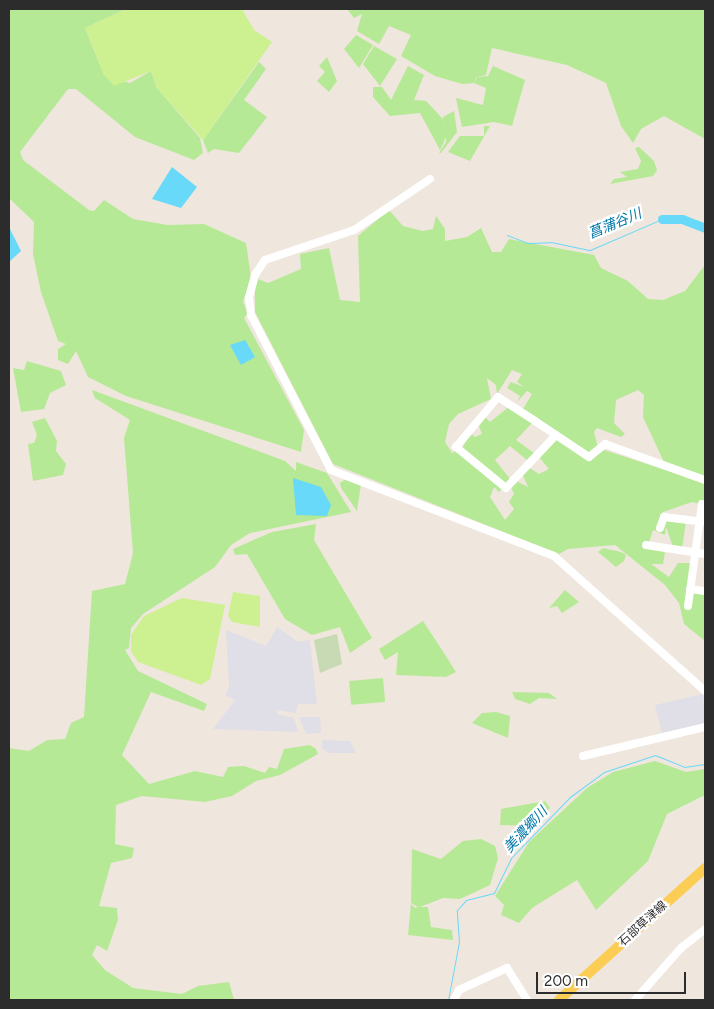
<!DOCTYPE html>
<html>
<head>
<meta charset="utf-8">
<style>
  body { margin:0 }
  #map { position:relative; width:714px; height:1009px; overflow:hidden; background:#efe6dd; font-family:Figtree,"Noto Sans JP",sans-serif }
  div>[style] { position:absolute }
  .industrial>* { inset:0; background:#e0dee7 }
  .green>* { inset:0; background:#b6e995; transform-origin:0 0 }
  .cemetery>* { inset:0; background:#c8dab3 }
  .pitch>* { inset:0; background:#cdf190 }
  .water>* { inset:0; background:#68d9f9 }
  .stream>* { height:1px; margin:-0.5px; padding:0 0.5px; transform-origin:0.5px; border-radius:0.5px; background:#68d9f9 }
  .river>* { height:9px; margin:-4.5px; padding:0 4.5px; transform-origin:4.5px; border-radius:4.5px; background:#68d9f9 }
  .minor>* { height:8px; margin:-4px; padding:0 4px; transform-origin:4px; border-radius:4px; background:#fff }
  .major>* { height:10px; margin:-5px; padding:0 5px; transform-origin:5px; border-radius:5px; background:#fccd55 }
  span { translate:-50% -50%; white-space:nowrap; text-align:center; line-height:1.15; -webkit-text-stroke:4.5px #fff; paint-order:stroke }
  .street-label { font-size:12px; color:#2c2c2c }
  .water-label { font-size:14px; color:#0278a9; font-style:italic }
  .frame { position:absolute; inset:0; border:10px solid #2c2c2c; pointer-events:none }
  .scale { position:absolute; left:536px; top:972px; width:150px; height:22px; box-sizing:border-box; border:2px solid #2c2c2c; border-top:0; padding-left:6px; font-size:15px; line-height:18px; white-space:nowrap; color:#2c2c2c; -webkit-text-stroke:4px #fff; paint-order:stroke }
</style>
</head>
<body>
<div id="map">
  <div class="industrial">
    <i style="clip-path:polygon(277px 627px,298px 642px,310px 640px,317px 704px,298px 704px,296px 713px,277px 710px,277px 714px,294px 718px,298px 732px,213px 729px,235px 700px,225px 695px,229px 687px,226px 630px,266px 646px)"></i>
    <i style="clip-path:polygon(703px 694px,705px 725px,662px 733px,655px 705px)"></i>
    <i style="clip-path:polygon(299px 717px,320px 717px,321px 733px,306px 734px)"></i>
    <i style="clip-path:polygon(322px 740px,350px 741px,356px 753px,329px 753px,322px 748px)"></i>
  </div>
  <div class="green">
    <i style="clip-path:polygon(9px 9px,126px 9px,85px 28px,104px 75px,130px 83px,151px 71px,157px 88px,200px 138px,203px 153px,194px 160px,135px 137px,76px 89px,68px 89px,20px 152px,23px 160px,89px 210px,94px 211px,104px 200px,133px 219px,168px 225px,204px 224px,246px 243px,251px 277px,243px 302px,248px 313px,244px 318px,304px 430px,301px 452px,126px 396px,88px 377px,76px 351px,68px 364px,58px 360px,58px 349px,66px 344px,58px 341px,41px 292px,33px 254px,34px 222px,9px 198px)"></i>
    <i style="clip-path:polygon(347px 9px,705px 9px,705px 139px,664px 116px,641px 129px,633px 143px,621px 126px,606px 83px,567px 65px,492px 48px,486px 75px,476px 77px,474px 83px,462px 84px,435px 76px,401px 56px,411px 35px,389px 26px,379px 44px,357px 31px,362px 14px,354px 18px)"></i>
    <i style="clip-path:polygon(356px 35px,373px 45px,359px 68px,344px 49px)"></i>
    <i style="clip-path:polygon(374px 46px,397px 59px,380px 86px,363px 64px)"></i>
    <i style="clip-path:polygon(327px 57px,337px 81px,329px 92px,317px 81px,325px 72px,319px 66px)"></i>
    <i style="clip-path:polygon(259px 62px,266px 69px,244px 100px,267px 117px,239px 153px,214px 149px,208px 153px,203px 140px)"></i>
    <i style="clip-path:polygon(408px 66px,424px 75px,414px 100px,426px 101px,443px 119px,444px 126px,443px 117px,454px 111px,457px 132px,441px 153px,439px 153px,446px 142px,446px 137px,440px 150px,420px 113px,390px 116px,373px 97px,373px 87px,382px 87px,391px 100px)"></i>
    <i style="clip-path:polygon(493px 66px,525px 80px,512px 126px,494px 122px,462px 127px,456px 98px,483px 105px,486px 88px,474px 83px,477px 77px,488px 76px)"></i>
    <i style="clip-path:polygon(484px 126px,490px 126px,470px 161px,448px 152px,460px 136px,484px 136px)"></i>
    <i style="clip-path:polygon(639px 147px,654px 161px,657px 170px,653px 176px,610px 184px,614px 179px,627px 177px,620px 172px,638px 169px,641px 161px,635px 148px)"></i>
    <i style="clip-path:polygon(evenodd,389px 210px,403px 226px,423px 231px,433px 229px,436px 216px,445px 229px,445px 241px,467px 237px,481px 228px,492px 252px,501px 252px,509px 239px,594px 255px,601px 268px,628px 281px,648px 299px,663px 300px,685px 291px,705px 265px,705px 477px,664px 462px,643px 417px,644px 395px,638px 390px,616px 400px,614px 423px,625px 434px,621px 437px,597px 428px,594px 432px,598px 448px,705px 483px,705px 520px,705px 505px,692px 502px,663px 512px,659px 521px,686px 521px,682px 549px,673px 547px,666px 527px,665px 535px,653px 530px,649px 543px,665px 553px,663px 564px,651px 564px,669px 577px,678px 563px,691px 563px,692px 592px,705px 595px,705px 641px,684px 624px,679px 603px,665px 585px,615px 545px,568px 549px,559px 554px,333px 464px,255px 312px,255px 289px,258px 279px,268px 283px,301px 269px,300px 254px,329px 248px,340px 300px,360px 302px,358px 236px,389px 210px,512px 370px,522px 374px,517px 382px,524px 387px,511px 382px,507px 388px,520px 396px,517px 402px,527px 391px,532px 394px,523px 409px,559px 434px,539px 457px,549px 469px,539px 474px,528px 467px,522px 473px,528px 487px,518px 482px,519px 475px,510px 485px,514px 494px,509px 502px,514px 509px,505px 520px,490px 497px,494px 487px,499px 492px,510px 479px,495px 460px,510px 446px,527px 460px,534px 453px,516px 440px,533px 422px,510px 406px,490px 422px,485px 417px,478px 424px,482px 434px,475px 437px,470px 433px,463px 447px,452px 453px,445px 442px,449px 424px,458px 414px,491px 399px,487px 378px,496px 385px,497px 394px,512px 370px)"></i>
    <i style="clip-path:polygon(27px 361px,61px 371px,66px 385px,50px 393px,44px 409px,21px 412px,13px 368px,24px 370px)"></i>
    <i style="clip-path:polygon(92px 390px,285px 461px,296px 471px,296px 462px,327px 473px,351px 512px,250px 533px,231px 545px,215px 567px,143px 614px,131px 628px,129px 648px,125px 650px,138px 671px,207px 704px,204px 711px,151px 692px,122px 755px,149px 784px,195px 771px,223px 777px,228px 767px,244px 766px,265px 773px,269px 767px,277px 769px,284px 749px,310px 745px,316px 749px,318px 754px,280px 775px,256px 781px,232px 796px,205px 802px,142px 796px,116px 805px,115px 844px,134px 848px,132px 858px,111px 863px,99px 906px,117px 908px,118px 920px,107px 951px,97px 945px,92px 955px,105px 970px,133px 988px,182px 994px,198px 986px,229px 982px,234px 1000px,9px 1000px,9px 748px,29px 751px,47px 740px,65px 739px,71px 723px,84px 717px,92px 591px,125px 584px,133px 553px,124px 438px,130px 420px,95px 398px)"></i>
    <i style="clip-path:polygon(45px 418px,57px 441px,56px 451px,66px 464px,63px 475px,33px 481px,28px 444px,34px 443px,37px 435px,32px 422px)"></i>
    <i style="clip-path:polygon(346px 479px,361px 484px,357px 511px,341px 488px,340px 483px)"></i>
    <i style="clip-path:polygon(316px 524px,314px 540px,372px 638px,350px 653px,340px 627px,312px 635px,285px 619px,247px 554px,235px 555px,233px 549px,272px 532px)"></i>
    <i style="clip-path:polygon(603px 548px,621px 552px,626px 555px,624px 561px,616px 567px,598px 552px)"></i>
    <i style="clip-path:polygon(565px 590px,579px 602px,562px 613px,557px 606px,549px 608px)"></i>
    <i style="clip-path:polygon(423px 621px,442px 650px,456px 672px,446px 677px,396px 675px,398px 652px,385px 660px,379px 649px)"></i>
    <i style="left:383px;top:678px;width:24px;height:34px;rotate:85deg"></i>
    <i style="clip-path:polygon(512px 692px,549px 693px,557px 699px,539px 698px,530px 704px,515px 699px)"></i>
    <i style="clip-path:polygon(496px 712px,510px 716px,508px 738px,472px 723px,482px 713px)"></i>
    <i style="clip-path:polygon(655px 761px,686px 772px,705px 769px,705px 795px,667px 814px,648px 861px,596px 910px,577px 880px,532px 908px,519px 923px,501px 915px,504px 905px,495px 896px,529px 842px,587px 788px,613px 772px)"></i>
    <i style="clip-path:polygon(545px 801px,550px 808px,532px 826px,500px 825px,501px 809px)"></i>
    <i style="clip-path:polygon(481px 839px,495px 846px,498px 858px,490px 885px,460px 899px,443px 898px,420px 907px,428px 907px,431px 927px,452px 930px,453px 940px,408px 935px,411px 904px,415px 908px,418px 907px,411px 903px,412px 849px,441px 859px,463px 841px)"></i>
  </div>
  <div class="cemetery">
    <i style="clip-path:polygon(337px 634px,342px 664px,320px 673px,314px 640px)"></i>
  </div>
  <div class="pitch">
    <i style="clip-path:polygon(126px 9px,242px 9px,254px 30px,272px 42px,203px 140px,157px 88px,151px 71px,114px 86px,104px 75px,85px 28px)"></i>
    <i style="clip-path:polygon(233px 592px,260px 596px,260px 627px,232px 622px,228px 616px)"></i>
    <i style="clip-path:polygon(182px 598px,225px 605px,210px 679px,201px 685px,138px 662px,131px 651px,131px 635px,144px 616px)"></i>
  </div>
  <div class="water">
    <i style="clip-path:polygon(172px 167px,197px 187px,181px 208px,152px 199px)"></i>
    <i style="clip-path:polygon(9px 227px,21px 251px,9px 262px)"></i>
    <i style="clip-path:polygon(245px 340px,255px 357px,241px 365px,230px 345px)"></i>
    <i style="clip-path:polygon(293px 478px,321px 487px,331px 505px,327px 516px,296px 515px)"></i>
  </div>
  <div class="stream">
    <i style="left:507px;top:235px;width:22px;rotate:21deg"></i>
    <i style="left:528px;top:243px;width:23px;rotate:-2deg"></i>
    <i style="left:551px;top:242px;width:40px;rotate:12deg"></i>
    <i style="left:590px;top:250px;width:78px;rotate:-23.3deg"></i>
    <i style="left:448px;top:1000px;width:59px;rotate:-79.3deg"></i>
    <i style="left:459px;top:942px;width:32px;rotate:-94deg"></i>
    <i style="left:457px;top:910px;width:13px;rotate:-48deg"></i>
    <i style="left:466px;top:900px;width:29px;rotate:-14deg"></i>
    <i style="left:494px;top:893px;width:39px;rotate:-64deg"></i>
    <i style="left:511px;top:858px;width:85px;rotate:-46deg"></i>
    <i style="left:570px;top:797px;width:42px;rotate:-36.3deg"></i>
    <i style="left:604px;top:772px;width:54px;rotate:-18.4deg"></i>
    <i style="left:655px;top:755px;width:31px;rotate:22deg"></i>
    <i style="left:684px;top:767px;width:21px;rotate:-8deg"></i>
  </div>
  <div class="river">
    <i style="left:662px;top:219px;width:20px"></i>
    <i style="left:682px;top:219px;width:25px;rotate:21deg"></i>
  </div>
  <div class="minor">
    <i style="left:430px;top:179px;width:92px;rotate:146.1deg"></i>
    <i style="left:354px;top:230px;width:94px;rotate:161.4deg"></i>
    <i style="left:265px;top:260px;width:18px;rotate:124deg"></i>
    <i style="left:255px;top:275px;width:24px;rotate:105deg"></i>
    <i style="left:249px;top:298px;width:17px;rotate:83deg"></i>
    <i style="left:251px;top:315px;width:174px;rotate:62.7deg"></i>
    <i style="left:331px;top:470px;width:239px;rotate:21.1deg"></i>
    <i style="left:554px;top:556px;width:203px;rotate:41.8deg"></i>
    <i style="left:556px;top:435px;width:73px;rotate:133.3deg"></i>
    <i style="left:506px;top:488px;width:65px;rotate:-140.6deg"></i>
    <i style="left:456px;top:447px;width:65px;rotate:-50deg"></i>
    <i style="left:498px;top:397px;width:44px;rotate:33deg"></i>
    <i style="left:535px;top:421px;width:65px;rotate:33.7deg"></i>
    <i style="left:589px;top:457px;width:21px;rotate:-39deg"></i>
    <i style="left:605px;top:444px;width:106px;rotate:19.8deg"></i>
    <i style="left:660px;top:528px;width:12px;rotate:-70deg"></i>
    <i style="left:664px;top:517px;width:41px;rotate:7deg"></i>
    <i style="left:646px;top:545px;width:60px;rotate:8.7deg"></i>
    <i style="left:690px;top:589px;width:15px;rotate:8deg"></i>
    <i style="left:688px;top:606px;width:103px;rotate:-82.2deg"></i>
    <i style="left:583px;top:756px;width:125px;rotate:-13.4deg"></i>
    <i style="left:454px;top:1000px;width:11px;rotate:-63deg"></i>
    <i style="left:459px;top:990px;width:53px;rotate:-24.6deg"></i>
    <i style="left:507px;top:968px;width:38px;rotate:58deg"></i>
    <i style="left:635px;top:1000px;width:69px;rotate:-48.5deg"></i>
    <i style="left:681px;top:948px;width:31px;rotate:-38deg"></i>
  </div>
  <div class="major">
    <i style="left:559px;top:1000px;width:197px;rotate:-42.1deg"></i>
  </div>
  <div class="street-label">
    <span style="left:643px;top:924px;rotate:-42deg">石部草津線</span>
  </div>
  <div class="water-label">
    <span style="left:615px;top:224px;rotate:-23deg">菖蒲谷川</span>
    <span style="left:526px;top:830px;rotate:-47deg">美濃郷川</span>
  </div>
  <div class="frame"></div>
  <div class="scale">200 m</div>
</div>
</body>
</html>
